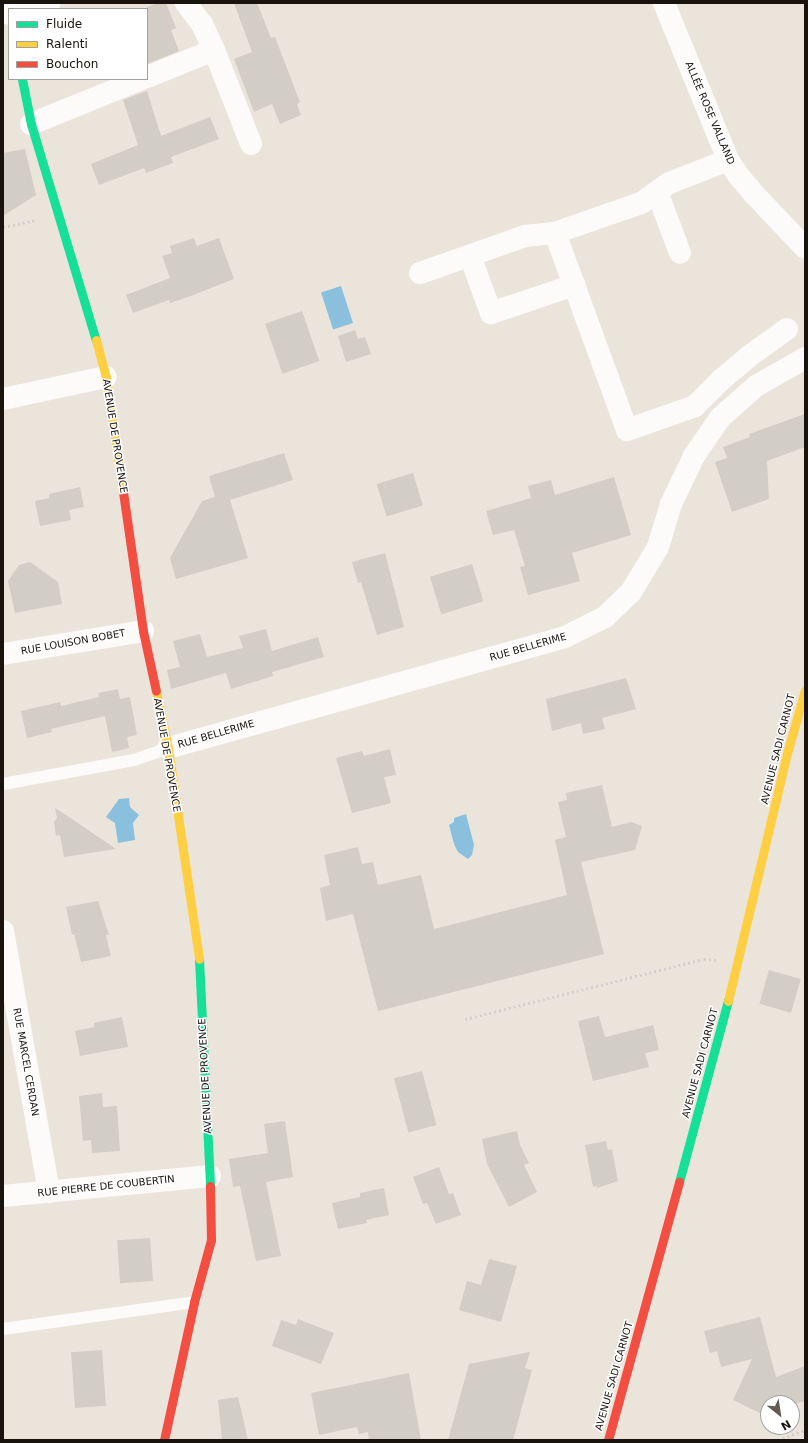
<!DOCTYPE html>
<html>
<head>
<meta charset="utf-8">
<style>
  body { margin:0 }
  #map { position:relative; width:808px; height:1443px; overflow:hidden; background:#ebe4db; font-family:"DejaVu Sans",sans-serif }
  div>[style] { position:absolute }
  .water>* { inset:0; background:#8ac0de; transform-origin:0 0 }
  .building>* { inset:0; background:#d2cdc5; transform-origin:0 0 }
  .path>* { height:2.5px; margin-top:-1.25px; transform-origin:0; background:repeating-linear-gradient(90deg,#d3d1ce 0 2px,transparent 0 5px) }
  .lane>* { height:12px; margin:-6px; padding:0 6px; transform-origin:6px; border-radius:6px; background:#fcfbfa }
  .street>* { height:22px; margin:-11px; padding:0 11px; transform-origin:11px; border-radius:11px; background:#fcfbfa }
  .fast>* { height:9px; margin:-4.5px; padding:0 4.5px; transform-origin:4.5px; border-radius:4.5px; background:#16e098 }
  .slow>* { height:9px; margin:-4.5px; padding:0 4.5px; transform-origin:4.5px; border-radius:4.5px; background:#ffcf43 }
  .jam>* { height:9px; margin:-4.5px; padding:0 4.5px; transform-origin:4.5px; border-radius:4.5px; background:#f24e42 }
  span { translate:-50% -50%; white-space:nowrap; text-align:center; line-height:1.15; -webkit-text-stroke:3px #fff; paint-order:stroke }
  .street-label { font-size:10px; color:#18130d }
  .frame { position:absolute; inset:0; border:4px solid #18130d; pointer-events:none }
  .legend { position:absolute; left:8px; top:8px; width:140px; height:72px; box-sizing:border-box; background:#fff; border:1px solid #a3a19e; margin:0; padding:5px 7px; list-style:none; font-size:12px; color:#18130d }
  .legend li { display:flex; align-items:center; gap:8px; height:20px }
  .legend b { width:20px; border:1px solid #a3a19e }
  .north { position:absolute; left:760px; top:1395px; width:40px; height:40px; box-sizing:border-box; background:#fff; border:1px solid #a3a19e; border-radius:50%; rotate:150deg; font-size:11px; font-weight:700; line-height:16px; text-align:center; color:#18130d }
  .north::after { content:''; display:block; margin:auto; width:14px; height:18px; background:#625c55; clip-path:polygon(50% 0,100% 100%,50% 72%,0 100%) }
</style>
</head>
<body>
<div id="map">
  <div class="water">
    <i style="left:341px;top:286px;width:39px;height:21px;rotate:72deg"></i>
    <i style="clip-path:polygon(129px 798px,130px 807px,139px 815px,133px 823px,135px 840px,118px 843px,115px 823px,106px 817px,119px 799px)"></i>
    <i style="clip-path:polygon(466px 814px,474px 845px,472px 855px,468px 859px,458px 852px,454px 844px,449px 825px,454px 822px,454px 818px)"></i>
  </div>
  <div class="building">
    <i style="clip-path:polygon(158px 3px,166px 3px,176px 28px,171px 30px,179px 51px,147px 64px,147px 7px)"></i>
    <i style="clip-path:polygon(234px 3px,257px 3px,271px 38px,275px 37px,300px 102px,297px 104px,301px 115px,280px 124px,272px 104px,254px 112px,234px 59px,252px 52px)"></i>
    <i style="clip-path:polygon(147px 91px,161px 136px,210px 117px,219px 139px,171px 157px,173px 163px,146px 173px,144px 168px,99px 185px,91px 164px,138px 145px,123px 100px)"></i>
    <i style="clip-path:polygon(25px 149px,36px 195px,3px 216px,3px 153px)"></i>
    <i style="clip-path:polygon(194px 238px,197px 246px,219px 238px,234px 279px,188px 297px,170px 303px,169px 300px,133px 313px,126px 295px,170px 278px,162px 256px,172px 253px,170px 246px)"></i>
    <i style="left:302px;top:311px;width:53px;height:39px;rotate:71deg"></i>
    <i style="clip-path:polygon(355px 330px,358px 339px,365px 337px,371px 354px,346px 362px,338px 336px)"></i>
    <i style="clip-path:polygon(805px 414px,805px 447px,767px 461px,769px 499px,732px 512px,715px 462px,727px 458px,723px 447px,750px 437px,749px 434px)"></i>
    <i style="clip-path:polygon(284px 453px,293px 480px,230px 500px,248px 558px,176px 579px,170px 558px,202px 501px,215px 497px,209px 476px)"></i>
    <i style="left:413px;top:473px;width:34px;height:38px;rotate:73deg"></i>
    <i style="clip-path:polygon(614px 477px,631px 535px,572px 553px,580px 581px,528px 595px,520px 567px,525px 566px,514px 530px,493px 535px,486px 511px,531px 498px,528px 486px,551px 480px,555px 495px)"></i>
    <i style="clip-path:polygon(80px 487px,84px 507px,69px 510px,71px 520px,40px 526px,35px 501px,49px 498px,49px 494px)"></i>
    <i style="clip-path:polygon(385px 553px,404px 627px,377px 635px,361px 582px,358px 583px,352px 562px)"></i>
    <i style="clip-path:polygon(30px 562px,58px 582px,62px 604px,15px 613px,8px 581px,19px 565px)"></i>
    <i style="left:472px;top:564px;width:39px;height:44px;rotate:73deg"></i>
    <i style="clip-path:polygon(266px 629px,272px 651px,318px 637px,324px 657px,272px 672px,273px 676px,231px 689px,226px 673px,171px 689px,167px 670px,180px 667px,173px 641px,200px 634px,207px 657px,243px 648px,239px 636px)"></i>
    <i style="clip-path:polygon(626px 678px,636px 709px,602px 718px,605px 729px,583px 734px,581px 723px,552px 731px,546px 699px)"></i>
    <i style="clip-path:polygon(118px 689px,120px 699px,130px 697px,137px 735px,127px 737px,129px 748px,112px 752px,105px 716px,51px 729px,52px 732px,27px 738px,21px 711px,60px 702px,61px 706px,99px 697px,98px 693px)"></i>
    <i style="clip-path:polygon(390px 749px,396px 775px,384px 777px,391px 803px,352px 813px,336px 758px,362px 751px,364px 756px)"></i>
    <i style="clip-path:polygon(602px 785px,612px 827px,631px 822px,642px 826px,635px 850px,581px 862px,604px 954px,378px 1011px,353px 914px,326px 921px,320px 888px,330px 885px,324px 855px,358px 847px,362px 864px,373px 862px,378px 885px,421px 875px,434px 929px,567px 895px,555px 840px,566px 837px,558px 802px,567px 800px,566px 793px)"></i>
    <i style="clip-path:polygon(55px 808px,69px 817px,116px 849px,64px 857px,60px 835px,56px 836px,54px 822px,57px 818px)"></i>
    <i style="clip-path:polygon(98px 901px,109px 935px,106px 935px,111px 956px,81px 962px,74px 934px,72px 935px,66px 907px)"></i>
    <i style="left:769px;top:970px;width:33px;height:35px;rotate:16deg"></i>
    <i style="clip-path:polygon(599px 1016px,605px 1037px,653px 1025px,659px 1050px,645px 1053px,649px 1067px,593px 1081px,578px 1021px)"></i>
    <i style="clip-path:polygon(122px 1017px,128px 1047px,80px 1056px,75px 1031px,94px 1027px,94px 1023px)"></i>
    <i style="left:422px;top:1071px;width:56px;height:29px;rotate:75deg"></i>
    <i style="clip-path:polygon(102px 1093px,103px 1107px,117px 1106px,120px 1151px,92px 1153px,91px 1140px,83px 1141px,79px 1096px)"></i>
    <i style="clip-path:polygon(285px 1121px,293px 1177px,266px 1182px,281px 1256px,256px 1261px,240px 1186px,233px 1187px,229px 1159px,268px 1153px,264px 1124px)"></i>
    <i style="clip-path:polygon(517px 1131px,520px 1145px,529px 1163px,524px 1165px,537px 1192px,509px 1207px,487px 1164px,482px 1139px)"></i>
    <i style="clip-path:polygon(606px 1141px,608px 1150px,612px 1149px,618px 1181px,597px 1188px,597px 1186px,593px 1187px,585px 1145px)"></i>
    <i style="clip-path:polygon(439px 1167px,449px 1194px,453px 1193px,461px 1215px,436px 1224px,427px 1203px,423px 1204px,413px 1177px)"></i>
    <i style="clip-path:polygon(384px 1188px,389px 1215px,366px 1220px,367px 1223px,338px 1229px,332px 1203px,360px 1197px,360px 1193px)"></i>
    <i style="left:150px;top:1238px;width:43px;height:33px;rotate:86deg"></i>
    <i style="clip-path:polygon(489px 1259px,517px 1266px,501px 1322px,459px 1310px,467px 1281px,481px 1285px)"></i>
    <i style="clip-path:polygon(760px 1317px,776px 1377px,805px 1366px,805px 1401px,795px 1404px,768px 1403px,768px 1417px,733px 1400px,752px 1359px,721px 1367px,717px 1351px,710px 1353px,704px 1331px)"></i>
    <i style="clip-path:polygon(298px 1319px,334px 1333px,321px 1364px,272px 1346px,281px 1320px,296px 1325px)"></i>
    <i style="left:102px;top:1350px;width:56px;height:31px;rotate:86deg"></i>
    <i style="clip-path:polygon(530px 1352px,525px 1368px,532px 1370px,513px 1440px,448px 1440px,469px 1364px)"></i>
    <i style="clip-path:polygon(409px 1373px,421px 1440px,369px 1440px,368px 1432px,359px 1434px,357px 1427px,319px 1435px,311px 1393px)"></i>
    <i style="clip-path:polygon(238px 1397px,248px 1440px,222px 1440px,218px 1400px)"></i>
  </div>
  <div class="path">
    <i style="left:3px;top:227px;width:34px;rotate:-12deg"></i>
    <i style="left:465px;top:1019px;width:246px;rotate:-14.1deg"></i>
    <i style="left:704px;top:959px;width:12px;rotate:5deg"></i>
    <i style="left:778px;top:1440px;width:29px;rotate:-20deg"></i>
  </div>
  <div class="lane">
    <i style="left:3px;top:784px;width:133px;rotate:-10.4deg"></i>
    <i style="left:134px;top:760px;width:36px;rotate:-19deg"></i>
    <i style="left:3px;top:1329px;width:193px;rotate:-8deg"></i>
  </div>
  <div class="street">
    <i style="left:7px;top:3px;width:11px;rotate:80deg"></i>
    <i style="left:186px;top:3px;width:26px;rotate:53deg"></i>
    <i style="left:202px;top:24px;width:29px;rotate:65deg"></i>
    <i style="left:214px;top:50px;width:101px;rotate:68.5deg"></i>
    <i style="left:664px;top:3px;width:170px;rotate:67.8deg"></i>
    <i style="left:728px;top:160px;width:18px;rotate:56deg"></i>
    <i style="left:738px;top:175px;width:25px;rotate:50deg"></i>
    <i style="left:754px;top:194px;width:74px;rotate:46.6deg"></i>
    <i style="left:24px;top:9px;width:26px;rotate:-13deg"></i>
    <i style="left:147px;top:77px;width:72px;rotate:-21.9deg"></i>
    <i style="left:31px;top:124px;width:120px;rotate:-22.1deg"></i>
    <i style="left:728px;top:160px;width:63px;rotate:158.7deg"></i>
    <i style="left:669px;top:183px;width:34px;rotate:144deg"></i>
    <i style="left:641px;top:203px;width:91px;rotate:160.8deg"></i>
    <i style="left:555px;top:233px;width:210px;rotate:69.9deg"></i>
    <i style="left:627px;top:430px;width:72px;rotate:-19.4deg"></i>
    <i style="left:695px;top:406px;width:37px;rotate:-45deg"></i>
    <i style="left:721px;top:380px;width:35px;rotate:-40deg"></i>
    <i style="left:748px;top:357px;width:48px;rotate:-35.7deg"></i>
    <i style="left:657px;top:192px;width:65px;rotate:69.3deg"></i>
    <i style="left:470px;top:256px;width:61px;rotate:69.8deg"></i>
    <i style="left:491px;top:313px;width:88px;rotate:-18.6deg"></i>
    <i style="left:420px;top:273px;width:111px;rotate:-19.4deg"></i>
    <i style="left:525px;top:236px;width:30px;rotate:-6deg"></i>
    <i style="left:3px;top:399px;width:105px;rotate:-12.1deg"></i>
    <i style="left:3px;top:654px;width:142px;rotate:-9.3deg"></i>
    <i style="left:168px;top:748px;width:412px;rotate:-15.6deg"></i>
    <i style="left:565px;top:637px;width:45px;rotate:-26.6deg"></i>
    <i style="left:605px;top:617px;width:36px;rotate:-44deg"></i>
    <i style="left:631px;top:592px;width:52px;rotate:-59deg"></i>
    <i style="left:658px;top:547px;width:45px;rotate:-73.2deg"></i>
    <i style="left:671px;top:504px;width:53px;rotate:-64.4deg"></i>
    <i style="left:694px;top:456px;width:46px;rotate:-55.6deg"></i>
    <i style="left:720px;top:418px;width:48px;rotate:-41.6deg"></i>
    <i style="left:756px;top:386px;width:56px;rotate:-29.7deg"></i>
    <i style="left:3px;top:931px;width:265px;rotate:80deg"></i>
    <i style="left:3px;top:1196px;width:208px;rotate:-5.5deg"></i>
  </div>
  <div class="fast">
    <i style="left:22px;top:79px;width:46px;rotate:78.7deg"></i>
    <i style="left:31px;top:124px;width:226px;rotate:73.3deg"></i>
    <i style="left:199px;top:959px;width:227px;rotate:87.2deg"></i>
    <i style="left:679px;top:1182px;width:188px;rotate:-74.9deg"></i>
  </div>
  <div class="slow">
    <i style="left:96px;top:340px;width:38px;rotate:75deg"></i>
    <i style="left:106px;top:377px;width:116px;rotate:81.6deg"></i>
    <i style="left:156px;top:691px;width:58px;rotate:78.1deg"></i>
    <i style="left:168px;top:748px;width:213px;rotate:81.6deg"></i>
    <i style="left:728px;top:1001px;width:258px;rotate:-76.6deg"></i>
    <i style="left:788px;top:750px;width:62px;rotate:-74.2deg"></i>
  </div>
  <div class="jam">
    <i style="left:123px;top:492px;width:140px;rotate:81.8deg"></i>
    <i style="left:143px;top:631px;width:61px;rotate:77.8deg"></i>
    <i style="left:164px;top:1440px;width:141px;rotate:-77.7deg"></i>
    <i style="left:194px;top:1302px;width:64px;rotate:-74.7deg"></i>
    <i style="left:211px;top:1240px;width:54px;rotate:-91.1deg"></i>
    <i style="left:608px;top:1440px;width:268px;rotate:-74.6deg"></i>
  </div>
  <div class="street-label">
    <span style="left:710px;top:113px;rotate:67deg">ALLÉE ROSE VALLAND</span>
    <span style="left:115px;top:436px;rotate:81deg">AVENUE DE PROVENCE</span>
    <span style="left:73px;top:642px;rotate:-10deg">RUE LOUISON BOBET</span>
    <span style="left:528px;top:647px;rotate:-16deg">RUE BELLERIME</span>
    <span style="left:216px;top:734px;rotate:-16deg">RUE BELLERIME</span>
    <span style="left:778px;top:749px;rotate:-76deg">AVENUE SADI CARNOT</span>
    <span style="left:167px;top:755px;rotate:80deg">AVENUE DE PROVENCE</span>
    <span style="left:26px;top:1062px;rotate:80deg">RUE MARCEL CERDAN</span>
    <span style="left:700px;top:1063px;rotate:-75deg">AVENUE SADI CARNOT</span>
    <span style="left:205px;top:1076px;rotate:-93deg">AVENUE DE PROVENCE</span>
    <span style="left:106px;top:1186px;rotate:-6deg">RUE PIERRE DE COUBERTIN</span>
    <span style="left:614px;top:1376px;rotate:-74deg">AVENUE SADI CARNOT</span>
  </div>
  <div class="frame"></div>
  <ul class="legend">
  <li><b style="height:5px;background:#16e098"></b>Fluide</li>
  <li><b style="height:5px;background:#ffcf43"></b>Ralenti</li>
  <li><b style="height:5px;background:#f24e42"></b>Bouchon</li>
  </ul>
  <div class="north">N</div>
</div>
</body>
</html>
